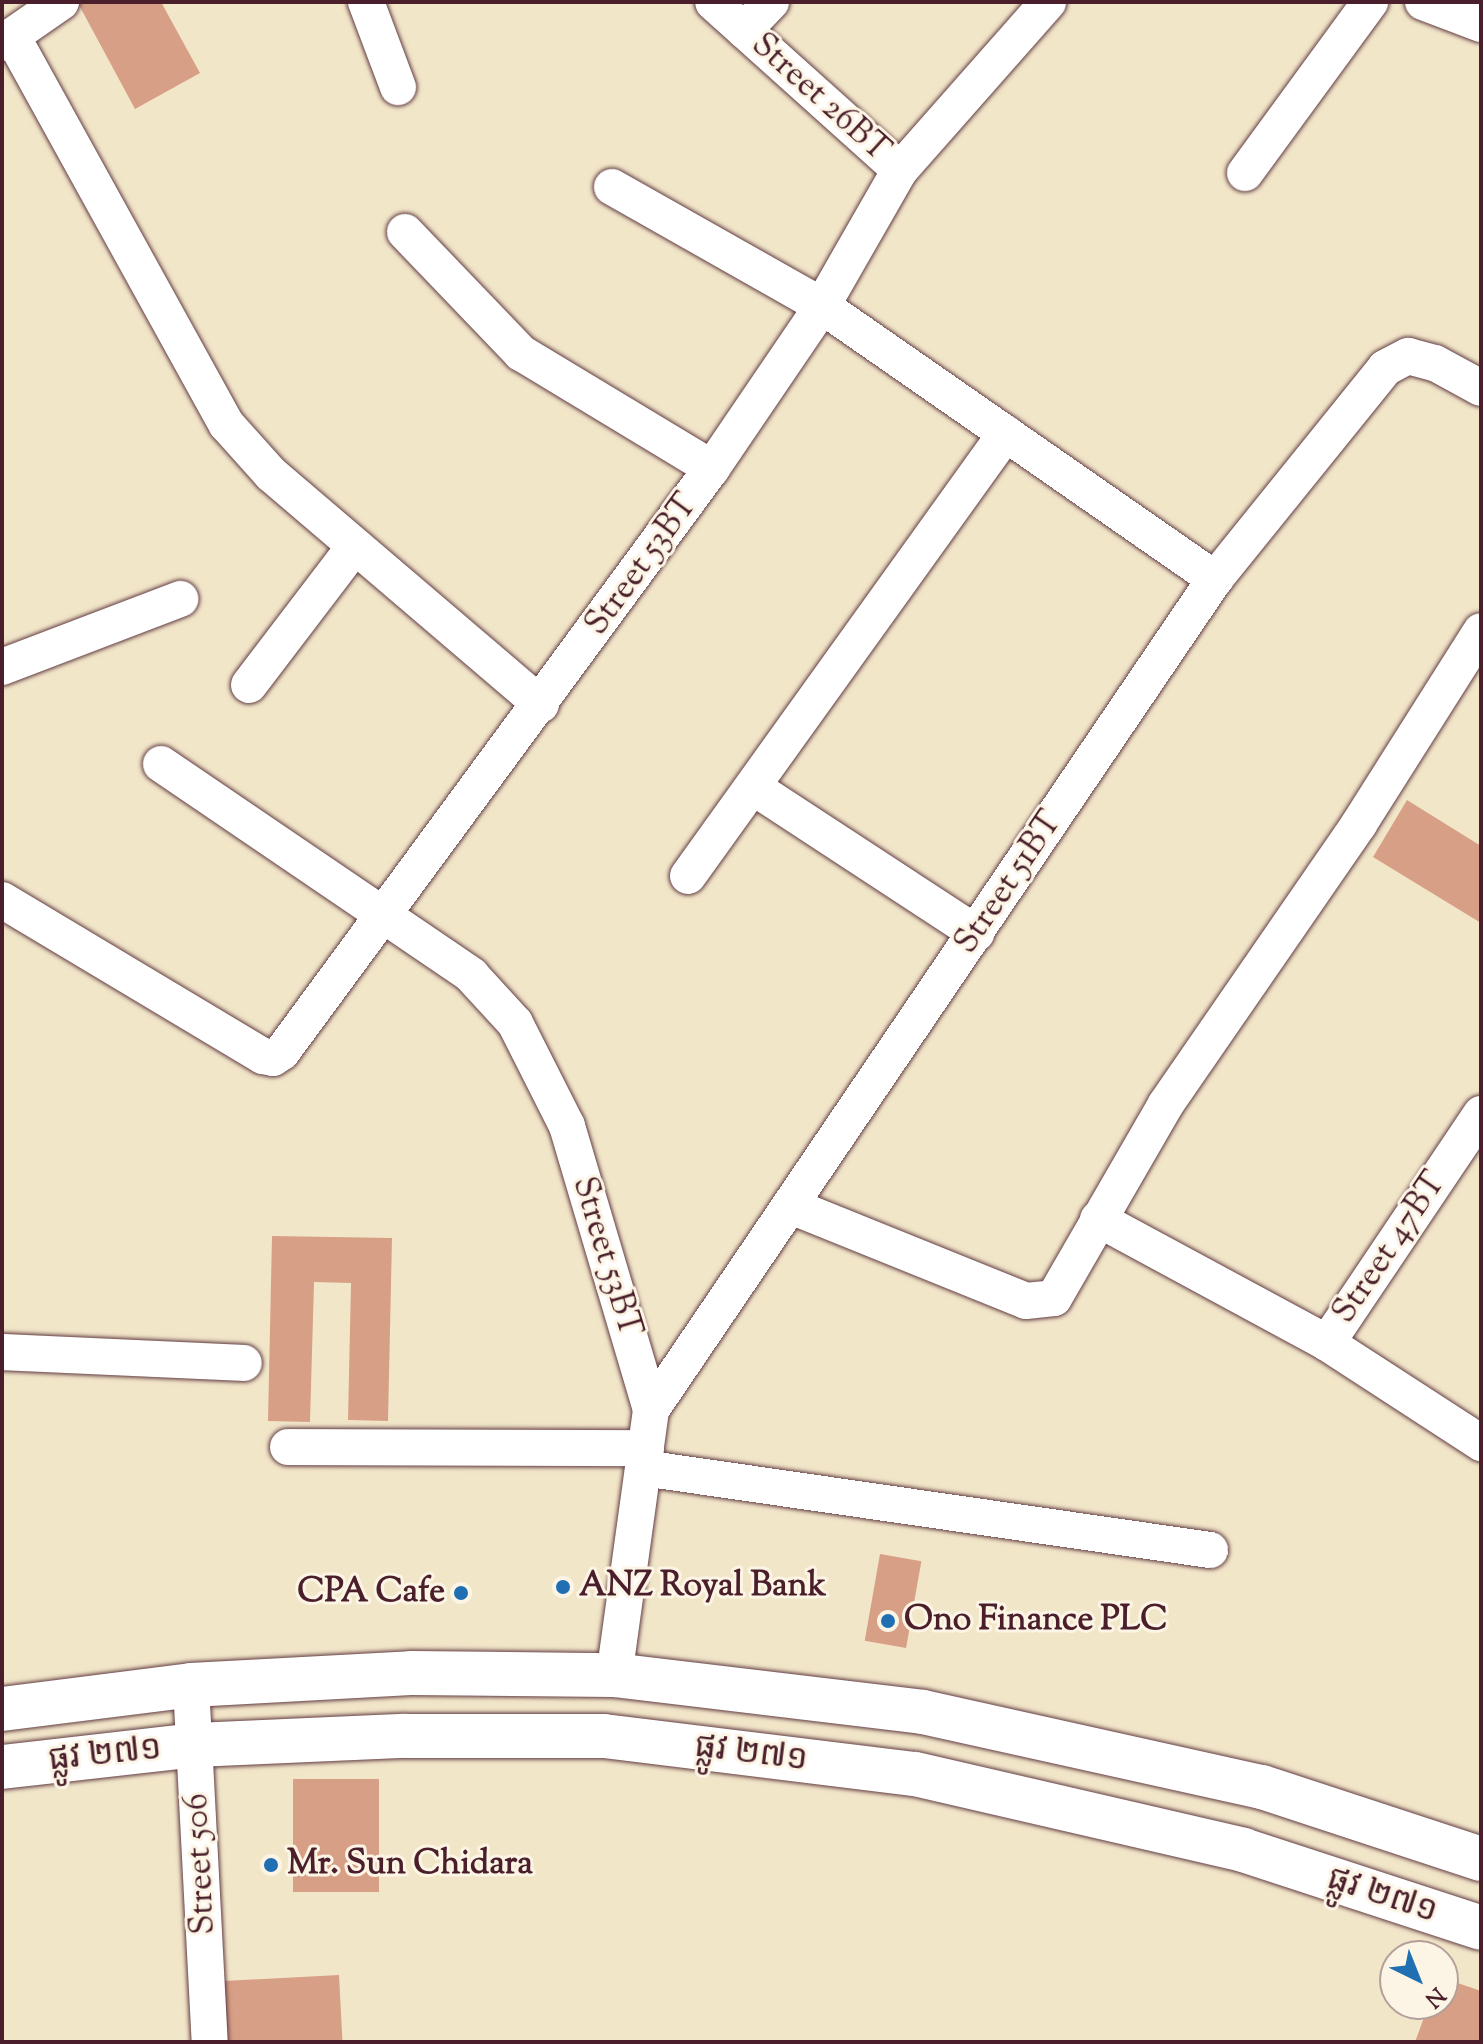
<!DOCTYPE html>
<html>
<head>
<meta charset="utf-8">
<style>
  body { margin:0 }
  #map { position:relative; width:1483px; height:2044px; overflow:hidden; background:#f2e6c9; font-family:"Sorts Mill Goudy","Noto Sans Khmer",serif }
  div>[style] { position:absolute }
  .building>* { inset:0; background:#d79f86; transform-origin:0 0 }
  .roads { filter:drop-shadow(0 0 2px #633d43) drop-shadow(0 0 2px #633d43) }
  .minor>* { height:36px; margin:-18px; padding:0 18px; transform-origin:18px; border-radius:18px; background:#fff }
  .major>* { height:44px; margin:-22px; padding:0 22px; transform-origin:22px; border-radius:22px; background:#fff }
  .dots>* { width:22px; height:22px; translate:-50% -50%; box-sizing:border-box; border:4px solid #fcf5e5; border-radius:50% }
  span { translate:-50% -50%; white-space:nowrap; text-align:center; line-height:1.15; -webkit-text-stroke:6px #fcf5e5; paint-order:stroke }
  .street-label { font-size:34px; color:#4a1f2b }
  .poi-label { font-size:34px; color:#4a1f2b; font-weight:700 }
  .left { translate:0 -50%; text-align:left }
  .right { translate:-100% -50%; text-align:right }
  .frame { position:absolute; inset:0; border:4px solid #4a1f2b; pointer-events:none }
  .north { position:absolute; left:1379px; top:1940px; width:80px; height:80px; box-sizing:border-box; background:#fcf5e5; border:2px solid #b59f9b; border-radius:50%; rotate:137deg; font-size:22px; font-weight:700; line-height:32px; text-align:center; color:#4a1f2b }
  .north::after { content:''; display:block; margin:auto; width:28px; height:36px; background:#1f6fb2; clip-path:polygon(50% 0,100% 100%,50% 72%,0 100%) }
</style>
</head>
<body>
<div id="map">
  <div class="building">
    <i style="clip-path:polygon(85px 2px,161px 2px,200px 73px,135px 109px,79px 5px)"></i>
    <i style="clip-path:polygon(1407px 800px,1481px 846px,1481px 923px,1373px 857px)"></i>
    <i style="clip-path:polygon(272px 1236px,392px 1238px,388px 1421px,348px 1420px,351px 1283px,314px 1282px,310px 1422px,268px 1421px)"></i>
    <i style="left:880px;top:1554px;width:42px;height:88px;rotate:10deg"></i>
    <i style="left:293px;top:1779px;width:86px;height:113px"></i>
    <i style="left:339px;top:1975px;width:67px;height:115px;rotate:87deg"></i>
    <i style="clip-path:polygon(1443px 1978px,1481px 1991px,1481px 2042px,1415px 2042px,1429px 2004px,1443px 2004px)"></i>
  </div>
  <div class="roads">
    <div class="minor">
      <i style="left:366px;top:2px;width:91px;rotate:69.4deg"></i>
      <i style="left:1423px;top:2px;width:62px;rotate:20.8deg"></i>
      <i style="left:744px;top:30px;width:39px;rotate:-46deg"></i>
      <i style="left:12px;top:36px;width:444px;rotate:61.1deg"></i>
      <i style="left:227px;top:425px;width:66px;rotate:48.1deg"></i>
      <i style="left:271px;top:474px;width:355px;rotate:40.5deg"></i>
      <i style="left:2px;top:43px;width:72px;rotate:-34.8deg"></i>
      <i style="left:900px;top:170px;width:224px;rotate:-48.6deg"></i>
      <i style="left:1245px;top:173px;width:212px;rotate:-53.8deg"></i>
      <i style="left:612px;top:187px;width:241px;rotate:29.5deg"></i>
      <i style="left:822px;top:306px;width:479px;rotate:34.8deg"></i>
      <i style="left:405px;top:232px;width:168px;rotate:46.2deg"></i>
      <i style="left:521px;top:353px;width:223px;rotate:31.1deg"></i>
      <i style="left:2px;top:667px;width:191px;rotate:-20.9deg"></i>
      <i style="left:249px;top:685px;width:173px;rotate:-52.7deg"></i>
      <i style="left:161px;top:764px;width:375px;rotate:34.2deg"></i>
      <i style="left:471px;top:975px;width:65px;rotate:47.5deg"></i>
      <i style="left:515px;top:1023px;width:115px;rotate:63.2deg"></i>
      <i style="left:567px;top:1126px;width:296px;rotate:73.5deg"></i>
      <i style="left:651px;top:1410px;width:268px;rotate:97.9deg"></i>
      <i style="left:753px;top:787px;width:267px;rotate:33.2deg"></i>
      <i style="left:688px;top:876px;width:545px;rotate:-54.33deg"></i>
      <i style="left:2px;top:900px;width:304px;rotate:30.9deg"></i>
      <i style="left:263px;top:1056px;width:10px;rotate:11deg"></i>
      <i style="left:273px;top:1058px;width:11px;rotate:-34deg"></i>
      <i style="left:282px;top:1052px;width:725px;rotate:-53.64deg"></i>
      <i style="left:712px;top:468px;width:196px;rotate:-55.8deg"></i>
      <i style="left:822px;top:306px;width:157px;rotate:-60.2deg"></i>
      <i style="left:900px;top:170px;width:251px;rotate:-138.1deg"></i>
      <i style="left:791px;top:1206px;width:253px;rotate:22deg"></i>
      <i style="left:1026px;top:1301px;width:28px;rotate:-6deg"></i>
      <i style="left:1054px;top:1298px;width:224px;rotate:-60deg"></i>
      <i style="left:1166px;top:1104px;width:340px;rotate:-55.4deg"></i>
      <i style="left:1359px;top:824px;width:228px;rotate:-57.7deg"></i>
      <i style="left:1098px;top:1219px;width:260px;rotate:28.4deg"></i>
      <i style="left:1327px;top:1343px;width:184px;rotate:33deg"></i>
      <i style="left:1327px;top:1343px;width:276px;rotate:-56.1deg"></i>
      <i style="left:2px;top:1352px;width:242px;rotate:2.6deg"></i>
      <i style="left:651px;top:1410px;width:1004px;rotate:-55.84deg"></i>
      <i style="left:1215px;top:579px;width:271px;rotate:-51.1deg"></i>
      <i style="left:1385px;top:368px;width:26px;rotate:-28deg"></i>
      <i style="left:1408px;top:356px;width:28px;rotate:15deg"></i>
      <i style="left:1435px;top:363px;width:52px;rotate:28.5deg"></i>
      <i style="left:288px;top:1447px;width:358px;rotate:0.2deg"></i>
      <i style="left:643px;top:1468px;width:573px;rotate:8.23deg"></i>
      <i style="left:191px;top:1685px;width:358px;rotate:87deg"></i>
    </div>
    <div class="major">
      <i style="left:2px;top:1709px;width:191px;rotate:-7.2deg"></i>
      <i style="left:191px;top:1685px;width:220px;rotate:-3.1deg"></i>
      <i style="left:411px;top:1673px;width:203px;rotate:0.6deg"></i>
      <i style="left:614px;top:1675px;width:311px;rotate:6.8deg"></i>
      <i style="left:923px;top:1712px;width:347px;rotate:12.5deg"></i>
      <i style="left:1262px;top:1787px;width:231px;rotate:18.2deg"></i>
      <i style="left:2px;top:1767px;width:194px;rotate:-6.5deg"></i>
      <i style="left:195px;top:1745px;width:210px;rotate:-2.5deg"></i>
      <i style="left:405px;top:1736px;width:199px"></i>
      <i style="left:604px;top:1736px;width:313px;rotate:7deg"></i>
      <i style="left:915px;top:1774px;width:337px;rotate:13deg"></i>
      <i style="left:1243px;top:1850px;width:250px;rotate:18.1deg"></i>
    </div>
  </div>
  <div class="dots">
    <i style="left:563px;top:1587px;background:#1f6fb2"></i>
    <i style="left:461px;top:1593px;background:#1f6fb2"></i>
    <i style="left:888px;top:1621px;background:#1f6fb2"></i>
    <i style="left:271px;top:1865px;background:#1f6fb2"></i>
  </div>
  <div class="street-label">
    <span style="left:820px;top:98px;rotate:42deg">Street 26BT</span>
    <span style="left:642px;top:565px;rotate:-54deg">Street 53BT</span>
    <span style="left:1009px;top:883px;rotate:-56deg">Street 51BT</span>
    <span style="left:1390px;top:1248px;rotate:-56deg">Street 47BT</span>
    <span style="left:606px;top:1257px;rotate:73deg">Street 53BT</span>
    <span style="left:751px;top:1754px;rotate:7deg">ផ្លូវ ២៧១</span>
    <span style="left:105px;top:1755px;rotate:-6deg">ផ្លូវ ២៧១</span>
    <span style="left:201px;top:1864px;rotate:-93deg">Street 506</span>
    <span style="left:1382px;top:1896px;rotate:18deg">ផ្លូវ ២៧១</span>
  </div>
  <div class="poi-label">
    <span class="left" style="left:579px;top:1587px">ANZ Royal Bank</span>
    <span class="right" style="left:445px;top:1593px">CPA Cafe</span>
    <span class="left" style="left:904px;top:1621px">Ono Finance PLC</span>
    <span class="left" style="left:287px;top:1865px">Mr. Sun Chidara</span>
  </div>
  <div class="frame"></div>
  <div class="north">N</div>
</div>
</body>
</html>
